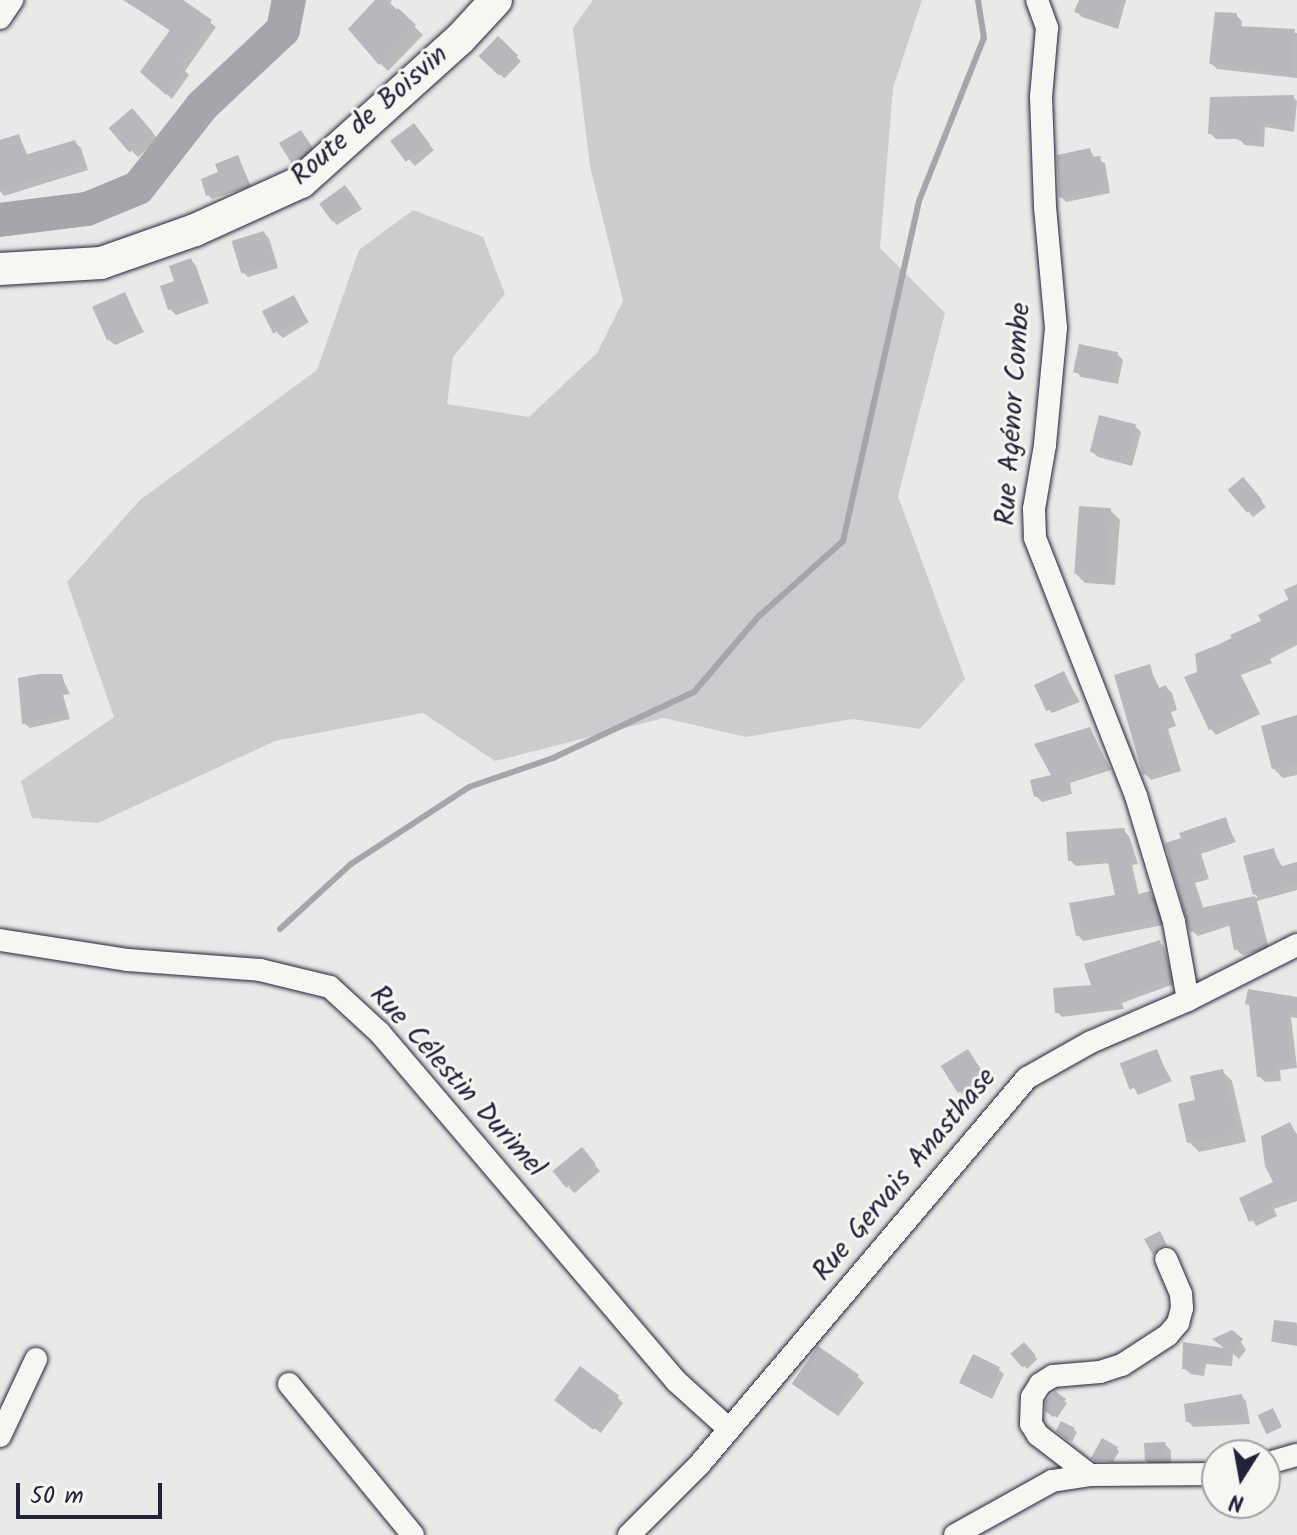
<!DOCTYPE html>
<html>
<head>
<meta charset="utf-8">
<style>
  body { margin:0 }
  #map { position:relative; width:1297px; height:1535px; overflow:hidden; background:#e9e9e7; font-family:Kalam,sans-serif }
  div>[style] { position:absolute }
  .green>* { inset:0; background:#ccccce }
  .shadow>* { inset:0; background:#0003; transform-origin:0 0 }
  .stream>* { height:6px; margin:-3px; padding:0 3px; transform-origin:3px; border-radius:3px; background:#a5a5ac }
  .river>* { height:34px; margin:-17px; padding:0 17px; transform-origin:17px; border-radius:17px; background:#a5a5ac }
  .building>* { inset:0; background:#b8b8bc; transform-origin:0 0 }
  .roads { filter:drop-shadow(0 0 2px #22223b) drop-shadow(0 0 2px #22223b) }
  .street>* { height:22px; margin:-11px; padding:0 11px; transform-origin:11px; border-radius:11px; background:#f6f6f2 }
  .secondary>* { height:32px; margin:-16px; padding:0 16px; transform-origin:16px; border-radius:16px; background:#f6f6f2 }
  span { translate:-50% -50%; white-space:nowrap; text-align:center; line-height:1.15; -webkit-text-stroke:6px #f6f6f2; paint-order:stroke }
  .street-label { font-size:28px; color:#22223b }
  .north { position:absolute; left:1201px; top:1439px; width:80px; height:80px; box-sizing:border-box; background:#f6f6f2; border:2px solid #a1a1a9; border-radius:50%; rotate:191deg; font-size:22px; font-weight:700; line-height:32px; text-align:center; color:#22223b }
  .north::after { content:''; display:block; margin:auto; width:28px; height:36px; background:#22223b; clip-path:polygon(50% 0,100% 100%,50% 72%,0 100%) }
  .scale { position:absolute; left:16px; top:1483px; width:146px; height:36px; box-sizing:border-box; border:4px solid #22223b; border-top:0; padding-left:10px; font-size:24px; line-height:28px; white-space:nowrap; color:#22223b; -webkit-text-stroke:6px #f6f6f2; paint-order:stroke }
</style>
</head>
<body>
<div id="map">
  <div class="green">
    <i style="clip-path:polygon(593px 0,922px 0,893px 88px,880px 248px,945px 313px,898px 496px,965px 679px,920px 729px,853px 719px,746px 737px,664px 718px,495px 761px,423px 713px,275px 741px,98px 823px,32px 818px,21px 781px,114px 717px,67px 582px,140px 500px,317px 370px,359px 250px,413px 210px,483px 237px,505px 294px,453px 357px,447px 404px,529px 417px,597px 353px,623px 301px,590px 166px,573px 28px)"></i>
  </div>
  <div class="shadow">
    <i style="clip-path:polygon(125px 0,180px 0,216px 27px,185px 71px,189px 75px,172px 99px,148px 78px,172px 32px)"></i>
    <i style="clip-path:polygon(378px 0,392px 0,390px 3px,423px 35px,388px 71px,380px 63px)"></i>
    <i style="clip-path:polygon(1081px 0,1126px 0,1118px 29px,1082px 17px,1077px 12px)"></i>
    <i style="clip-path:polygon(1236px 15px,1242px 21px,1241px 28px,1297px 33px,1297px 78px,1217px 69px,1211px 63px)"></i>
    <i style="left:498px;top:39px;width:32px;height:24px;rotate:44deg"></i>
    <i style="clip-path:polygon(1293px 97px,1297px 101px,1294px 132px,1265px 127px,1264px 147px,1245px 145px,1239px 139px,1216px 139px,1210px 133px)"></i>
    <i style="left:132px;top:111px;width:38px;height:27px;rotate:47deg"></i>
    <i style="clip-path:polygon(418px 131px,434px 150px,415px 166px,393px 141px)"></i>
    <i style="clip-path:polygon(19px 136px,28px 156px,75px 142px,81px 148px,88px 170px,4px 196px,0 191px,0 142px)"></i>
    <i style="clip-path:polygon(306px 138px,316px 153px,298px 168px,293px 163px)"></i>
    <i style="clip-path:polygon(1090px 150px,1095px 159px,1105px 163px,1110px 193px,1066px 202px,1061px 197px)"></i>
    <i style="clip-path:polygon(238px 157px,251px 186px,212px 199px,208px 195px,220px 174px)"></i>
    <i style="clip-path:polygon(350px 193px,362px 209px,337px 225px,332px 220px)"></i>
    <i style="clip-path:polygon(264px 233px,269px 238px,278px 268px,248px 277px,243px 272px)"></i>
    <i style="clip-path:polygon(191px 260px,196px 266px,209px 303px,176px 315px,170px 309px,177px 282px)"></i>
    <i style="clip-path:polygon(124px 294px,144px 332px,115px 345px,109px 340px)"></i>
    <i style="clip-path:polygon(293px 297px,309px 322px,283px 338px,277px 333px)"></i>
    <i style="clip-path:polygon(1117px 354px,1123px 360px,1118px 384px,1081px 377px,1076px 371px)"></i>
    <i style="clip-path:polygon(1135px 426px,1141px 432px,1132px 466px,1098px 457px,1091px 451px)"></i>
    <i style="clip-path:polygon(1249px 485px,1266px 507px,1253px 517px,1230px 490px)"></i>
    <i style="clip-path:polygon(1110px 510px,1120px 520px,1115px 585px,1085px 583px,1075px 573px)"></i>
    <i style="clip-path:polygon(1297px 584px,1297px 645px,1270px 659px,1272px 663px,1241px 675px,1260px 714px,1216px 735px,1211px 729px,1197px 655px,1264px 622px,1289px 601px,1284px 590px)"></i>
    <i style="clip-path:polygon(1149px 667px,1160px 689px,1166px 687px,1172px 693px,1177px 710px,1171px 712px,1176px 726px,1168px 729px,1181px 771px,1151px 780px,1145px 774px)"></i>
    <i style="clip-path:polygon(1064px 674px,1080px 702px,1052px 713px,1046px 707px)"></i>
    <i style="clip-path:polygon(61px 676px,70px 694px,63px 695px,70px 719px,30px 728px,24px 723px)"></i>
    <i style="clip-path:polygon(1297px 717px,1297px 775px,1283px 778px,1273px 768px)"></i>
    <i style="clip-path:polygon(1089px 729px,1111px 770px,1070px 783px,1072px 794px,1042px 802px,1036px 796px)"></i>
    <i style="clip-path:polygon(1225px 820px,1236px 842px,1201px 854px,1209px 879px,1195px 883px,1204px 910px,1258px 897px,1255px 894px,1273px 850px,1283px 868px,1297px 864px,1297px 890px,1257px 901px,1269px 949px,1242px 955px,1236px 949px,1231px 925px,1198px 936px,1192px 931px,1167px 844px)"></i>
    <i style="clip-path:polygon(1123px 830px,1129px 836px,1138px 864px,1132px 865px,1139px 896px,1149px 893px,1155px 899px,1163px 925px,1083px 941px,1078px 935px,1117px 897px,1110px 863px,1076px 866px,1070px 860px)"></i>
    <i style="clip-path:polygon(1159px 942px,1164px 947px,1174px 984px,1122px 1003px,1124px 1009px,1062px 1017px,1057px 1012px)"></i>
    <i style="clip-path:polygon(1297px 999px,1297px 1018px,1291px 1017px,1297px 1068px,1280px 1070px,1281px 1081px,1265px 1082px,1259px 1076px,1252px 1007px)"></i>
    <i style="clip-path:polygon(968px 1051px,990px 1083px,966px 1097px,960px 1092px)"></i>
    <i style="clip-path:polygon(1156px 1052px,1172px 1081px,1138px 1095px,1122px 1066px)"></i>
    <i style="clip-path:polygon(1222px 1071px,1232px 1081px,1246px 1142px,1199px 1152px,1189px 1142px,1197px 1102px)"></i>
    <i style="clip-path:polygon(1290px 1125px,1297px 1134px,1297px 1201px,1274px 1209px,1277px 1216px,1256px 1226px,1241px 1199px,1275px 1183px)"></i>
    <i style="clip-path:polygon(582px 1150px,600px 1171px,575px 1193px,569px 1188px)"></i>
    <i style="clip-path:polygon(1276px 1323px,1297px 1325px,1297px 1346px,1274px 1342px)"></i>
    <i style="clip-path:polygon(1234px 1331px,1246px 1350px,1239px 1359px,1233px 1354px,1232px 1366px,1206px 1364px,1204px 1376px,1191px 1374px,1184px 1368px,1185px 1344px,1229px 1351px,1215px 1340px)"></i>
    <i style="left:1023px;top:1344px;width:21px;height:14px;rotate:47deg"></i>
    <i style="clip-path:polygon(998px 1369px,1004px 1374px,992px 1399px,962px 1383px)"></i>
    <i style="clip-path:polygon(858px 1377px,864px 1383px,838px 1416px,800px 1389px)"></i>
    <i style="clip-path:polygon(1241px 1396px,1246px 1401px,1250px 1424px,1193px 1427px,1188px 1421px)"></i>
    <i style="clip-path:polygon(617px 1397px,623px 1403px,601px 1433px,564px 1406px)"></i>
    <i style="clip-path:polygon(1064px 1401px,1067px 1403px,1057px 1418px,1051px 1413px)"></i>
    <i style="clip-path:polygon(1074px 1430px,1077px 1432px,1072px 1442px,1059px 1431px)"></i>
    <i style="clip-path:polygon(1165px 1444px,1171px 1451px,1171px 1466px,1152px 1466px,1146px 1460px)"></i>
    <i style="clip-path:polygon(1117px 1449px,1119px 1451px,1113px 1462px,1095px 1460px)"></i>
    <i style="clip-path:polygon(1222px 1503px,1244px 1503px,1247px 1512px,1229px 1518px)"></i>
  </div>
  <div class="stream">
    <i style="left:280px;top:929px;width:96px;rotate:-42.5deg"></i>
    <i style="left:351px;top:864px;width:141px;rotate:-33.1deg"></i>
    <i style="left:469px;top:787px;width:89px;rotate:-19deg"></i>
    <i style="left:553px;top:758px;width:156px;rotate:-25.1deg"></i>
    <i style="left:694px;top:692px;width:99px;rotate:-49.5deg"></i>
    <i style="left:758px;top:617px;width:114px;rotate:-41.8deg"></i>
    <i style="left:843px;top:541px;width:348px;rotate:-77.4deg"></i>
    <i style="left:919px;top:201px;width:175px;rotate:-68.3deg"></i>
    <i style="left:984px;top:38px;width:38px;rotate:-99deg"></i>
  </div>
  <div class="river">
    <i style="left:0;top:220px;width:88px;rotate:-7.2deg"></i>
    <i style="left:87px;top:209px;width:55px;rotate:-22.4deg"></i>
    <i style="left:138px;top:188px;width:104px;rotate:-52deg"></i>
    <i style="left:202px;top:106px;width:111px;rotate:-43.2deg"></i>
    <i style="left:283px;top:30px;width:31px;rotate:-79deg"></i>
  </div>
  <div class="building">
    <i style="clip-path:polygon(123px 0,183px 0,212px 20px,180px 64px,185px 67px,166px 95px,140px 72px,170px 30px)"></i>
    <i style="clip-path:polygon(375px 0,382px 0,394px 12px,398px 8px,416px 25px,379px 65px,348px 29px)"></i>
    <i style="clip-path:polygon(1079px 0,1121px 0,1113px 25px,1074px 12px)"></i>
    <i style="clip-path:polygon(1215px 12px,1237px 13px,1236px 26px,1295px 29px,1291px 73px,1209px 64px)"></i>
    <i style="left:498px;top:36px;width:28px;height:28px;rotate:44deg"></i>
    <i style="clip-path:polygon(1294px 95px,1289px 127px,1260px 122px,1259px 143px,1238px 140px,1238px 135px,1208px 134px,1210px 97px)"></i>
    <i style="left:132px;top:108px;width:32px;height:31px;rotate:49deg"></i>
    <i style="left:414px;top:123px;width:26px;height:30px;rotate:53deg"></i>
    <i style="clip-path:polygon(301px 130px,312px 147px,292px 164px,279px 143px)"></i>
    <i style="clip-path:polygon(19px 134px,25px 155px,75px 140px,83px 164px,0 190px,0 140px)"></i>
    <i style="clip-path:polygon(1090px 148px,1092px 157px,1100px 156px,1107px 189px,1059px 198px,1057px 155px)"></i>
    <i style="clip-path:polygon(238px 155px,248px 181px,206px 196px,201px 179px,218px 172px,215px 164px)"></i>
    <i style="left:345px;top:185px;width:22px;height:32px;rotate:54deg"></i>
    <i style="left:264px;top:231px;width:34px;height:34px;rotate:73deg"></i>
    <i style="clip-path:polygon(191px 258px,205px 297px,168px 310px,160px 286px,174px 281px,169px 266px)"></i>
    <i style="left:125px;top:292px;width:37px;height:36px;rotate:66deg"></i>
    <i style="left:294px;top:295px;width:25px;height:36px;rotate:63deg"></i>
    <i style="left:1079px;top:344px;width:40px;height:29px;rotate:12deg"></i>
    <i style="left:1099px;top:415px;width:38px;height:38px;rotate:14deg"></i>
    <i style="left:1243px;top:477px;width:30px;height:20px;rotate:50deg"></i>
    <i style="left:1079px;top:506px;width:32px;height:68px;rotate:4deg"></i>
    <i style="clip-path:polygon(1297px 595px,1297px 637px,1266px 653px,1267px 657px,1237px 669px,1256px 708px,1209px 730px,1184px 677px,1197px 672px,1195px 654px,1232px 639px,1230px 635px,1261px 621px,1258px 615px)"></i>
    <i style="clip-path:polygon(1150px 664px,1157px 689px,1166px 685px,1172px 704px,1167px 706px,1172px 720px,1163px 723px,1176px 765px,1143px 775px,1114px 675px)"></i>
    <i style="left:1064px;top:671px;width:29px;height:33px;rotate:65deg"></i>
    <i style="clip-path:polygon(40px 674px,62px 674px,66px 689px,59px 690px,65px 714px,22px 724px,18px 678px)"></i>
    <i style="clip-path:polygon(1297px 715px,1297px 763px,1272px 769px,1261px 726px)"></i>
    <i style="clip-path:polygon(1090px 727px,1107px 764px,1065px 778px,1068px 789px,1034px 797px,1030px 780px,1051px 775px,1034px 744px)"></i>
    <i style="clip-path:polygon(1226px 817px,1232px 837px,1197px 848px,1204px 873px,1191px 877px,1201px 908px,1255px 896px,1265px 944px,1234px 950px,1228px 919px,1190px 932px,1165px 843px,1181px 838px,1179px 833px)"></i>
    <i style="clip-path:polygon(1124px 828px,1134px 858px,1128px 860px,1135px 895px,1150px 891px,1159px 919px,1076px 936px,1069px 903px,1115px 895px,1107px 858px,1068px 861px,1066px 832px)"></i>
    <i style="clip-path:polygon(1274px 848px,1279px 867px,1297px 862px,1297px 883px,1253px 895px,1243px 856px)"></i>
    <i style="clip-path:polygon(1160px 940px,1170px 979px,1118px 998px,1120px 1004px,1100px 1011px,1055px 1013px,1053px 988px,1091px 985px,1084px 964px)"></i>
    <i style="clip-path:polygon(1248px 989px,1297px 997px,1297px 1013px,1286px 1012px,1292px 1063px,1275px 1065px,1276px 1075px,1257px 1077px,1249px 1005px,1245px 1004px)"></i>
    <i style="left:968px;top:1049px;width:32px;height:32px;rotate:58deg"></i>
    <i style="left:1157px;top:1049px;width:28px;height:40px;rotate:69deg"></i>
    <i style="clip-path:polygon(1223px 1069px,1237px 1132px,1187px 1143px,1178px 1104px,1195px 1100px,1190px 1076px)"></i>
    <i style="clip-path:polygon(1290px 1122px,1297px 1136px,1297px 1194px,1270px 1204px,1273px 1211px,1249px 1222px,1239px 1198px,1273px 1182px,1265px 1166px,1261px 1136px)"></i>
    <i style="left:582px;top:1147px;width:22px;height:38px;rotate:51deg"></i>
    <i style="clip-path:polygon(1160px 1231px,1167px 1245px,1160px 1247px,1153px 1255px,1144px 1239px)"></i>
    <i style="left:1274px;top:1320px;width:23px;height:22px;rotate:7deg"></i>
    <i style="clip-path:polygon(1232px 1330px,1243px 1339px,1232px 1354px,1227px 1350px,1226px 1361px,1201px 1359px,1199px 1371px,1182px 1369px,1183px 1342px,1224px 1348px,1212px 1339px)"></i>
    <i style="left:1024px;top:1342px;width:18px;height:18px;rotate:49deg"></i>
    <i style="left:818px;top:1346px;width:50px;height:46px;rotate:35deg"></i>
    <i style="left:973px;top:1354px;width:30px;height:32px;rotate:26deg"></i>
    <i style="left:580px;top:1366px;width:49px;height:43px;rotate:37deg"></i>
    <i style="clip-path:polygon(1055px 1391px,1066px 1399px,1053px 1417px,1045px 1411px,1046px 1401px)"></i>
    <i style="clip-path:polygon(1242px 1394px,1245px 1419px,1186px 1422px,1184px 1404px)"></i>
    <i style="left:1273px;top:1408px;width:21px;height:17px;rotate:65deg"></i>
    <i style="clip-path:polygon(1061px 1421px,1075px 1428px,1069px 1441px,1056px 1431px)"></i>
    <i style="clip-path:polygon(1102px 1438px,1118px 1447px,1110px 1461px,1095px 1461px,1091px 1458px)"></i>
    <i style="left:1165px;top:1442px;width:18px;height:21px;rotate:87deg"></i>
  </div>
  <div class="roads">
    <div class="street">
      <i style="left:1037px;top:0;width:30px;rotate:70deg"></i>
      <i style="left:1047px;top:28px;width:69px;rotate:95deg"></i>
      <i style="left:1041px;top:97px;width:110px;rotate:87.9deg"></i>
      <i style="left:1045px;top:207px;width:121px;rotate:84.8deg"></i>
      <i style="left:1056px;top:328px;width:118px;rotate:95.4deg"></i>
      <i style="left:1045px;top:445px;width:65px;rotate:99.8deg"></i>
      <i style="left:1034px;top:509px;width:29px;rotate:88deg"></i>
      <i style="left:1035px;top:538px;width:277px;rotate:68.6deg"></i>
      <i style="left:1136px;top:796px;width:132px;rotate:73.2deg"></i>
      <i style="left:1174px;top:922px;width:79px;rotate:79.8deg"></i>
      <i style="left:0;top:18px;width:22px;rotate:-56deg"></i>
      <i style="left:0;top:940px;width:130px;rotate:8.9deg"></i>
      <i style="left:128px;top:960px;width:132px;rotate:4.3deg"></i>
      <i style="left:260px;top:970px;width:72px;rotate:13.7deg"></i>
      <i style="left:330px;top:987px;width:67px;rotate:42.6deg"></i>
      <i style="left:379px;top:1032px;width:458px;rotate:49.6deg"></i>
      <i style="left:676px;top:1381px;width:72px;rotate:42.2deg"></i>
      <i style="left:289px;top:1384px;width:195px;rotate:50.6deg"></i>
      <i style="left:0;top:1436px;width:85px;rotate:-64.9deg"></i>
      <i style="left:1265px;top:1464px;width:33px;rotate:-16deg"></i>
      <i style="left:1090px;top:1475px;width:66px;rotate:-142.4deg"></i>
      <i style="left:1038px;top:1435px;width:13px;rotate:-122deg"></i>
      <i style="left:1031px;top:1424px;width:27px;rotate:-88deg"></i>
      <i style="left:1032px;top:1397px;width:15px;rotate:-58deg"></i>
      <i style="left:1040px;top:1384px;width:15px;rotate:-32deg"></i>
      <i style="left:1053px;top:1376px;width:47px;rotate:-4.9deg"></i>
      <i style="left:1100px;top:1372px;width:23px;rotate:-18deg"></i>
      <i style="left:1122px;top:1365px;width:55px;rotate:-33.1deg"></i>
      <i style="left:1168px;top:1335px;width:16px;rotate:-50deg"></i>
      <i style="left:1178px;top:1323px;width:16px;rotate:-75deg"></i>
      <i style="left:1182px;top:1308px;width:14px;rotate:-94deg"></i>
      <i style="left:1181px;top:1294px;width:38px;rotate:-113deg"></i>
      <i style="left:629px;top:1535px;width:99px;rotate:-45deg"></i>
      <i style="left:699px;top:1465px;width:507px;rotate:-49.72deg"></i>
      <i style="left:1027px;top:1078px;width:73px;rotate:-29.4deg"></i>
      <i style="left:1091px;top:1042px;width:106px;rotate:-23.4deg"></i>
      <i style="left:1188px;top:1000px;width:122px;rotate:-26.8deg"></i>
      <i style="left:955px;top:1535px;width:111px;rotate:-29.1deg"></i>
      <i style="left:1052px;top:1481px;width:38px;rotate:-9deg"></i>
      <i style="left:1090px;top:1475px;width:127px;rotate:-0.5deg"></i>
    </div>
    <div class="secondary">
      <i style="left:0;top:269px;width:101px;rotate:-3.4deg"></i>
      <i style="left:101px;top:263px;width:100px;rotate:-19.3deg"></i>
      <i style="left:195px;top:230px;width:116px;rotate:-24.4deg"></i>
      <i style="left:301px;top:182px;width:214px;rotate:-42deg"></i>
      <i style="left:460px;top:39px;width:53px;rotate:-47.3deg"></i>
    </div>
  </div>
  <div class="street-label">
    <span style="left:370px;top:116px;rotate:-41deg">Route de Boisvin</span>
    <span style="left:1014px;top:414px;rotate:-86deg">Rue Agénor Combe</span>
    <span style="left:457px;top:1082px;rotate:48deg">Rue Célestin Durimel</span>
    <span style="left:905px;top:1175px;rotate:-50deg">Rue Gervais Anasthase</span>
  </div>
  <div class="north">N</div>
  <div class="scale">50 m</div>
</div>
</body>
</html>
